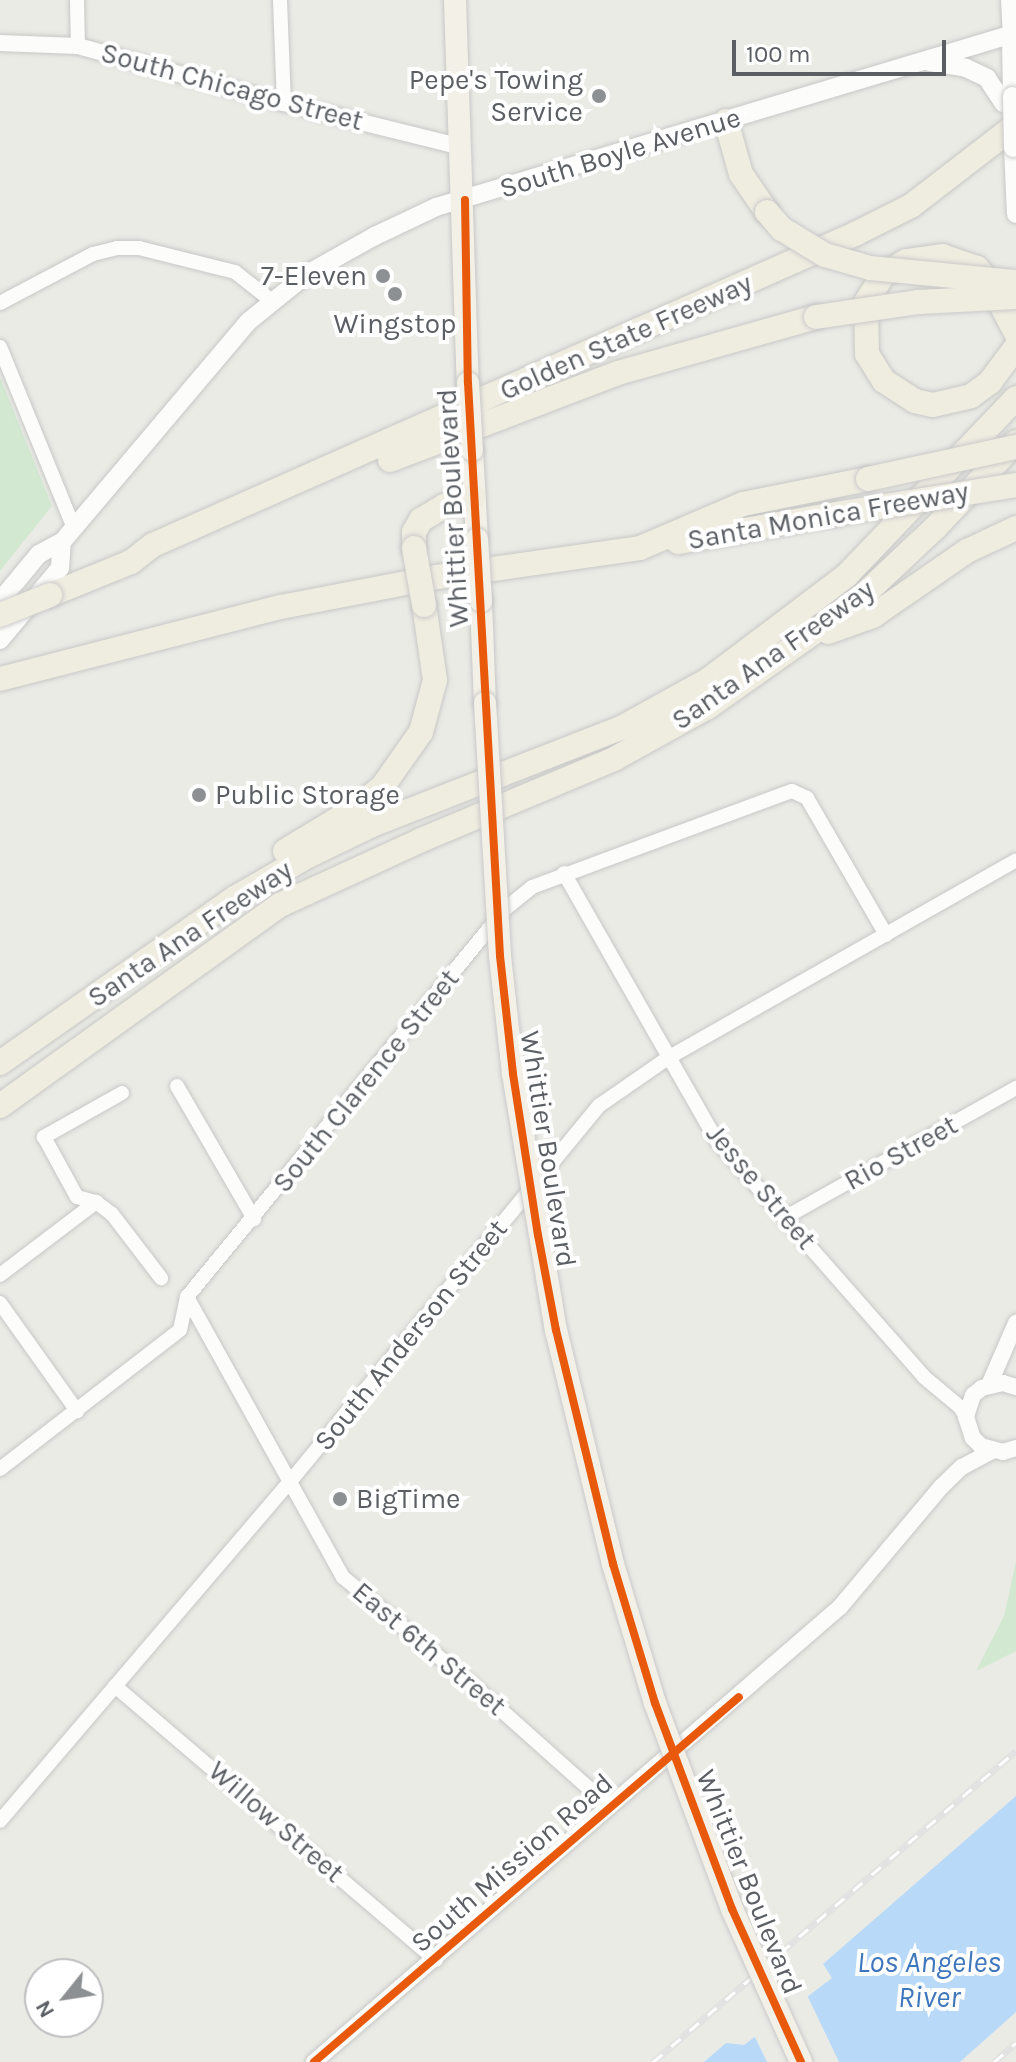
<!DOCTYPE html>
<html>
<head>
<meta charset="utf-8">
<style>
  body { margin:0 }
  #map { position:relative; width:1016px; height:2062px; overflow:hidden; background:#ebebe6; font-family:Karla,sans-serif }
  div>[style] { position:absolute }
  .green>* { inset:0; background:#d2e8d1 }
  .water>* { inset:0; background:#b8daf8 }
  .pier>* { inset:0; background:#ebebe6 }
  .roads { filter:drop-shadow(0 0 2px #c7c8c6) drop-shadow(0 0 2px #c7c8c6) }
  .minor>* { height:14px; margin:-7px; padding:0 7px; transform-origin:7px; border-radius:7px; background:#fcfcfb }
  .tertiary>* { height:16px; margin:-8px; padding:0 8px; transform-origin:8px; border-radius:8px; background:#fcfcfb }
  .secondary>* { height:18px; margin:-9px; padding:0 9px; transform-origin:9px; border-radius:9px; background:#fcfcfb }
  .primary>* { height:22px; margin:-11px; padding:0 11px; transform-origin:11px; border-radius:11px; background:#f3f1e7 }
  .motorway>* { height:24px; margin:-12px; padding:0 12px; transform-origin:12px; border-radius:12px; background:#efece0 }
  .rail>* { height:7px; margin-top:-3.5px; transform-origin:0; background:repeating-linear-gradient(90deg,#fff 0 12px,#e2e2e2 0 24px); box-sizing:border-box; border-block:2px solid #e2e2e2 }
  .bridges { filter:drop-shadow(0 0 2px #c9c9c9) drop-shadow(0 0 2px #c9c9c9) }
  .secondary-bridge>* { height:18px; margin:-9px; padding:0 9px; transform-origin:9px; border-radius:9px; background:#fcfcfb }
  .primary-bridge>* { height:22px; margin:-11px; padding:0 11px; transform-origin:11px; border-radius:11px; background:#f3f1e7 }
  .motorway-bridge>* { height:24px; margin:-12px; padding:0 12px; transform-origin:12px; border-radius:12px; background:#efece0 }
  .cycleway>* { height:8px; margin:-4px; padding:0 4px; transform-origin:4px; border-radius:4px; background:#e8590c }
  .dots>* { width:22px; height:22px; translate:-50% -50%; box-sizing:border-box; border:4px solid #fff; border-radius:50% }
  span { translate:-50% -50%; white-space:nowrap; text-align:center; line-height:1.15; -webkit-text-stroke:8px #fff; paint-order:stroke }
  .poi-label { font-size:28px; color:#5b5f64 }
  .right { translate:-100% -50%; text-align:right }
  .left { translate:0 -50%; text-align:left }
  .street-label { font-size:28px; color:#5b5f64 }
  .water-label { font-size:30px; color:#3f77bd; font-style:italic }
  .north { position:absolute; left:24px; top:1958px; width:80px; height:80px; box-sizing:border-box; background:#fff; border:2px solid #bdbfc1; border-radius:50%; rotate:240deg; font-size:22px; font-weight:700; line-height:32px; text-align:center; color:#5b5f64 }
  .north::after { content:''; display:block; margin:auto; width:28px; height:36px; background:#8d9092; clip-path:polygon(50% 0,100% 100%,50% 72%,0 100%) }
  .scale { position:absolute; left:732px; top:40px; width:214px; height:36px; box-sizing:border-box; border:4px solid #5b5f64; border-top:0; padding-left:10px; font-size:24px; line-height:28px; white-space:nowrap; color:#5b5f64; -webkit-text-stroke:6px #fff; paint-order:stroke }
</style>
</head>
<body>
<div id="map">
  <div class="green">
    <i style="clip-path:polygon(0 377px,52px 506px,0 571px)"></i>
    <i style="clip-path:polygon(1016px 1561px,1016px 1651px,976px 1671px,1004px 1616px)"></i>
  </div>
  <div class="water">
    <i style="clip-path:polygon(1016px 1796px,1016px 2012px,960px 2062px,704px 2062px,726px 2043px,744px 2045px,832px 1978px,823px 1964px)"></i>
  </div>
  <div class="pier">
    <i style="clip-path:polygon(806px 1993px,839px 2062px,767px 2062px,753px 2033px)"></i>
  </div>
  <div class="roads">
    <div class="minor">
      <i style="left:77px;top:0;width:46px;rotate:88.8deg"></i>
      <i style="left:280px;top:0;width:103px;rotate:87.8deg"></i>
      <i style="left:0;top:303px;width:105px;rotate:-27.8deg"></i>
      <i style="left:93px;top:254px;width:25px;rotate:-14deg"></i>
      <i style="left:117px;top:248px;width:22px"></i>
      <i style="left:139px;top:248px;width:99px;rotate:14deg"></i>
      <i style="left:235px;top:272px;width:47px;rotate:38.1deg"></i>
      <i style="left:0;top:347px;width:193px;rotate:67.8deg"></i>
      <i style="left:564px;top:873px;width:307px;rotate:60.3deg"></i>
      <i style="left:716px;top:1140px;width:315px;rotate:48.7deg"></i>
      <i style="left:924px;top:1377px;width:47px;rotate:39.8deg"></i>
      <i style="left:960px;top:1407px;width:12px;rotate:59deg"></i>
      <i style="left:177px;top:1086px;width:154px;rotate:59.9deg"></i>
      <i style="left:122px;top:1093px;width:90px;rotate:150.6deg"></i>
      <i style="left:44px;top:1137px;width:68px;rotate:61.2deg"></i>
      <i style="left:77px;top:1197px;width:20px;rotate:15deg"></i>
      <i style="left:96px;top:1202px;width:20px;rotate:37deg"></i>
      <i style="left:112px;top:1214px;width:81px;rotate:52.6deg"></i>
      <i style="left:786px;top:1217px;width:264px;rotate:-29.3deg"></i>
      <i style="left:0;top:1275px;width:121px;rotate:-37.2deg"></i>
      <i style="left:187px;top:1297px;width:321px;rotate:60.9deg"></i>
      <i style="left:343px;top:1577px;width:170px;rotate:39.8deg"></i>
      <i style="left:474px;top:1686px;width:182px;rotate:41.7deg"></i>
      <i style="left:0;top:1303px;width:133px;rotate:54.5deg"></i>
      <i style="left:0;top:1469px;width:227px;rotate:-37.7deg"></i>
      <i style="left:180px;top:1330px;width:34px;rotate:-78deg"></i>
      <i style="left:187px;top:1297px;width:502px;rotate:-50.66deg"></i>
      <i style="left:505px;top:909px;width:35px;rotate:-39deg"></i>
      <i style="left:532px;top:887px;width:277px;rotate:-20.3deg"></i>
      <i style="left:792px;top:791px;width:17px;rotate:25deg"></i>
      <i style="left:807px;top:798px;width:158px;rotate:60deg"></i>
      <i style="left:115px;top:1686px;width:422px;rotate:40.5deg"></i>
      <i style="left:0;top:1821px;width:445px;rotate:-49.5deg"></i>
      <i style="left:289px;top:1483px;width:489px;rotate:-50.6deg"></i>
      <i style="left:600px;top:1105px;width:83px;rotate:-34.7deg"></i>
      <i style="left:668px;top:1058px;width:400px;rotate:-29.6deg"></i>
    </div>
    <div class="tertiary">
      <i style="left:1009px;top:0;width:35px;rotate:87deg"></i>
      <i style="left:0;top:43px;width:78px;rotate:2.2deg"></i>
      <i style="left:78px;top:46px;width:214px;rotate:15.5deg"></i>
      <i style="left:284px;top:103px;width:183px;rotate:13.9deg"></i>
      <i style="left:989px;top:1385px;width:68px;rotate:-66.5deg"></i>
      <i style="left:1016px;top:1387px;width:14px;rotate:-163deg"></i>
      <i style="left:1003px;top:1383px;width:22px;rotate:167deg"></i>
      <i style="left:982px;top:1388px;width:11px;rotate:142deg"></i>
      <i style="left:973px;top:1395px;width:23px;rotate:108deg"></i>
      <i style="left:966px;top:1417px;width:22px;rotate:72deg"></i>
      <i style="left:973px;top:1438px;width:11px;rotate:45deg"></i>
      <i style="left:981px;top:1446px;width:23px;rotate:15deg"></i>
      <i style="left:1003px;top:1452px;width:14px;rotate:-17deg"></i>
      <i style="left:314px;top:2062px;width:695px;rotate:-40.86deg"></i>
      <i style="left:840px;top:1607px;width:157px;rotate:-49.9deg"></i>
      <i style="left:941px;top:1487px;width:29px;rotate:-44deg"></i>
      <i style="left:962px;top:1467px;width:34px;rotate:-28deg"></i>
    </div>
    <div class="secondary">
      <i style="left:1011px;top:35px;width:61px;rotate:89.1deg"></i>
      <i style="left:930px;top:62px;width:36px;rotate:9deg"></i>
      <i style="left:966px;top:68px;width:23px;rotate:25deg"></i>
      <i style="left:987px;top:78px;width:30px;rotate:57deg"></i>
      <i style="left:1013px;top:148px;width:66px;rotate:87.4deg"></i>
      <i style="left:0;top:601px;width:61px;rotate:-50.3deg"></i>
      <i style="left:39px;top:554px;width:26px;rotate:-28deg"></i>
      <i style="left:62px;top:542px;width:289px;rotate:-49.8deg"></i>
      <i style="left:249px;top:321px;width:75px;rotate:-39deg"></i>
      <i style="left:307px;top:274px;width:78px;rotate:-29.2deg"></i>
      <i style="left:375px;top:236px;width:68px;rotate:-25.4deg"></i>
      <i style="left:436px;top:207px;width:606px;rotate:-16.7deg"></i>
      <i style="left:0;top:640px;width:94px;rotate:-50.2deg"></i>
      <i style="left:60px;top:568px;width:26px;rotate:-86deg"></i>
    </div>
    <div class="primary">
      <i style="left:455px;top:0;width:383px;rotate:88.1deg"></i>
      <i style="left:472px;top:450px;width:89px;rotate:86.8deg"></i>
      <i style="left:481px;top:601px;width:102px;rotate:87.8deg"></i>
    </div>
    <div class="motorway">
      <i style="left:726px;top:121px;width:55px;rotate:74.2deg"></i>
      <i style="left:741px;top:174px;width:46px;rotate:55.6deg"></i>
      <i style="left:1016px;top:333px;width:55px;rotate:-118deg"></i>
      <i style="left:990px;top:284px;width:21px;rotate:-129deg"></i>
      <i style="left:977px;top:268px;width:36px;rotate:-161deg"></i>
      <i style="left:943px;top:256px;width:37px;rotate:172deg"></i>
      <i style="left:906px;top:261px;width:27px;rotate:149deg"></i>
      <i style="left:883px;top:275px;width:32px;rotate:122deg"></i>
      <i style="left:866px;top:302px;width:52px;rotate:88.9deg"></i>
      <i style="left:867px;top:354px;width:32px;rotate:58deg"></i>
      <i style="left:884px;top:381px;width:37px;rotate:33deg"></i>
      <i style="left:915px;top:401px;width:18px;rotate:13deg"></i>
      <i style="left:933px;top:405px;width:39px;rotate:-13deg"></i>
      <i style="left:971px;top:396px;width:24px;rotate:-36deg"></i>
      <i style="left:990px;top:382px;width:44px;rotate:-53.4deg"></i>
      <i style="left:390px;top:460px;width:244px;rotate:-20.9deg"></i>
      <i style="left:618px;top:373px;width:206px;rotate:-15.8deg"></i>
      <i style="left:678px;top:542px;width:159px;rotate:-10.1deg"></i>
      <i style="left:414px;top:548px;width:16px;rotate:-90deg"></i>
      <i style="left:414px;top:532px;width:14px;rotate:-60deg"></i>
      <i style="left:421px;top:520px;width:27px;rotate:-31deg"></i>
      <i style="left:444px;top:506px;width:31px;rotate:-17deg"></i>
      <i style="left:50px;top:595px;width:87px;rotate:-22.2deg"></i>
      <i style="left:131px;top:562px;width:28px;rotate:-38deg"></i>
      <i style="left:153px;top:545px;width:768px;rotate:-23.89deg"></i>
      <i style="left:855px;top:234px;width:63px;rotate:-26.6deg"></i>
      <i style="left:911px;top:206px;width:133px;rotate:-37.6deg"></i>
      <i style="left:828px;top:632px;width:48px;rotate:-19.6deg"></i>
      <i style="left:873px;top:616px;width:114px;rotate:-34.7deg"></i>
      <i style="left:967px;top:551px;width:54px;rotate:-25.1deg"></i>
      <i style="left:0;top:679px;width:290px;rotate:-14.4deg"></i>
      <i style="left:281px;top:607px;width:159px;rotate:-10.9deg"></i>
      <i style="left:437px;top:577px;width:205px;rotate:-8.1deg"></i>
      <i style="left:640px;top:548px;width:112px;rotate:-23.1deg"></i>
      <i style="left:743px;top:504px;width:127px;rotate:-11.3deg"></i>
      <i style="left:285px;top:851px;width:83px;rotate:-31.2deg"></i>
      <i style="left:356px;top:808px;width:35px;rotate:-39deg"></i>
      <i style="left:383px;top:786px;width:66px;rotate:-54.9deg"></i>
      <i style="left:421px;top:732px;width:54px;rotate:-74.9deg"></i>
      <i style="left:435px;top:680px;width:76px;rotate:-98.3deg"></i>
      <i style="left:0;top:1063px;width:287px;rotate:-35.1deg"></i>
      <i style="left:235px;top:898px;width:82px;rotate:-30deg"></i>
      <i style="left:306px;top:857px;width:73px;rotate:-25.9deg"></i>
      <i style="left:372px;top:825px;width:269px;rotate:-21.3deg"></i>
      <i style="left:623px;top:727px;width:97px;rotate:-28.9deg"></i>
      <i style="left:708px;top:680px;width:173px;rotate:-37deg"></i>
      <i style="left:846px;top:576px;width:246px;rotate:-46.3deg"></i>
      <i style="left:0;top:1106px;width:345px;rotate:-35.7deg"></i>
      <i style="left:280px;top:905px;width:153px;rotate:-24.7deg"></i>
      <i style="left:419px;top:841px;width:212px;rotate:-22.8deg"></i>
      <i style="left:614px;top:759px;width:107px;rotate:-29deg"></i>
      <i style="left:708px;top:707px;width:179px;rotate:-35.2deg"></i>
      <i style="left:854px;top:604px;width:111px;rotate:-43.2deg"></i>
      <i style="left:935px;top:528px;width:118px;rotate:-46.7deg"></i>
    </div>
  </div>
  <div class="rail">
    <i style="left:653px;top:2062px;width:478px;rotate:-40.6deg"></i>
    <i style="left:994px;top:2062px;width:29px;rotate:-41deg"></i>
  </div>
  <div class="bridges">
    <div class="secondary-bridge">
      <i style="left:1012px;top:96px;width:52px;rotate:88.9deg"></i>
    </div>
    <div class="primary-bridge">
      <i style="left:468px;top:383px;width:67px;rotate:86.6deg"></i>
      <i style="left:477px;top:539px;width:62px;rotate:86.3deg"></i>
      <i style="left:485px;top:703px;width:253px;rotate:86.6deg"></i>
      <i style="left:500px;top:956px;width:119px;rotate:83.7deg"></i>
      <i style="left:513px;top:1074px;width:260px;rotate:80.5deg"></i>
      <i style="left:556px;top:1330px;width:241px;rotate:76.3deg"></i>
      <i style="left:613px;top:1564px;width:145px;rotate:73.2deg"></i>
      <i style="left:655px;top:1703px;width:220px;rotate:69.5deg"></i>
      <i style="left:732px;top:1909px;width:168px;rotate:65.7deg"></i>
    </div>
    <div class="motorway-bridge">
      <i style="left:767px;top:212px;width:23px;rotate:49deg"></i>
      <i style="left:782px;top:229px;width:50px;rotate:31.2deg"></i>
      <i style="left:825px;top:255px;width:47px;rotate:16.1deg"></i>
      <i style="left:870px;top:268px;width:147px;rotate:5.5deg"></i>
      <i style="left:816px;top:317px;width:104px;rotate:-8.3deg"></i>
      <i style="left:919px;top:302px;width:97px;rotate:-3deg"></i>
      <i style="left:868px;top:479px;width:151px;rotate:-12.2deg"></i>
      <i style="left:835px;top:514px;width:183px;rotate:-9.1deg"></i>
      <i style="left:414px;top:548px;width:58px;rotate:80deg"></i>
      <i style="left:0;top:615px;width:54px;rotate:-21.8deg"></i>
    </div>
  </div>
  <div class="cycleway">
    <i style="left:465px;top:200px;width:183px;rotate:89.1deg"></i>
    <i style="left:468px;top:383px;width:574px;rotate:86.8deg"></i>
    <i style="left:500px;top:956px;width:119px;rotate:83.7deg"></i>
    <i style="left:513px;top:1074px;width:163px;rotate:81.2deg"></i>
    <i style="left:538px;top:1235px;width:97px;rotate:79.3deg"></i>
    <i style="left:556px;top:1330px;width:241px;rotate:76.3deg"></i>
    <i style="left:613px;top:1564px;width:145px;rotate:73.2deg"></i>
    <i style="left:655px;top:1703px;width:220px;rotate:69.5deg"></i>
    <i style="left:732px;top:1909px;width:168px;rotate:65.7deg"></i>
    <i style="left:314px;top:2062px;width:560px;rotate:-40.66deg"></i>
  </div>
  <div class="dots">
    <i style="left:599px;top:96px;background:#8d9092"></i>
    <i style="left:383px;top:276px;background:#8d9092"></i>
    <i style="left:395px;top:294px;background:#8d9092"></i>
    <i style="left:199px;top:795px;background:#8d9092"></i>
    <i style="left:340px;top:1499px;background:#8d9092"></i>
  </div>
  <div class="poi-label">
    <span class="right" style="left:583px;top:96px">Pepe's Towing<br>Service</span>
    <span class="right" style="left:367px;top:276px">7-Eleven</span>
    <span style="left:395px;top:324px">Wingstop</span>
    <span class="left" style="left:215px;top:795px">Public Storage</span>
    <span class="left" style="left:356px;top:1499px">BigTime</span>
  </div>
  <div class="street-label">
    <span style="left:232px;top:87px;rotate:15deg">South Chicago Street</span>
    <span style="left:620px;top:153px;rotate:-17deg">South Boyle Avenue</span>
    <span style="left:626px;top:337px;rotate:-24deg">Golden State Freeway</span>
    <span style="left:453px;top:508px;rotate:-93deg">Whittier Boulevard</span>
    <span style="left:828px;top:516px;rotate:-10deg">Santa Monica Freeway</span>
    <span style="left:773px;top:655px;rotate:-35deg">Santa Ana Freeway</span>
    <span style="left:190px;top:934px;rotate:-34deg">Santa Ana Freeway</span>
    <span style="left:366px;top:1081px;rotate:-51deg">South Clarence Street</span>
    <span style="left:548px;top:1149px;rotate:81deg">Whittier Boulevard</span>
    <span style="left:901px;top:1153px;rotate:-29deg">Rio Street</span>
    <span style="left:761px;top:1187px;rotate:50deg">Jesse Street</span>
    <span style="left:411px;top:1335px;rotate:-51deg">South Anderson Street</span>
    <span style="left:429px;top:1649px;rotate:40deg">East 6th Street</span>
    <span style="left:276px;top:1822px;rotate:41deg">Willow Street</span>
    <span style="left:512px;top:1863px;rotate:-41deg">South Mission Road</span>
    <span style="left:749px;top:1882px;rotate:68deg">Whittier Boulevard</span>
  </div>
  <div class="water-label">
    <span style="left:929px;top:1979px">Los Angeles<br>River</span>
  </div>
  <div class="north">N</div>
  <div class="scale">100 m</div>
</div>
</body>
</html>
